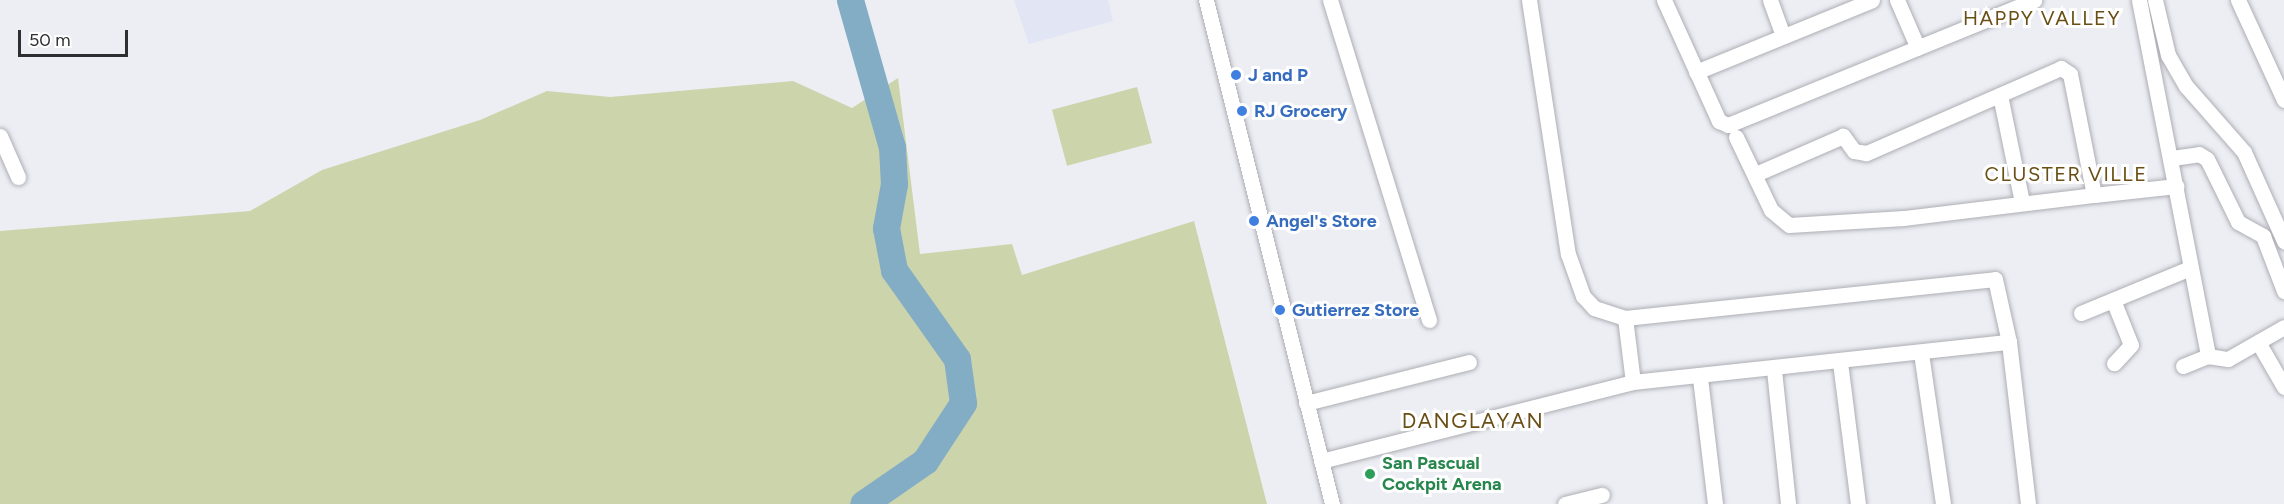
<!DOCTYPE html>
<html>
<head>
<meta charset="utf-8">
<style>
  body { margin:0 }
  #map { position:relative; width:2284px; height:504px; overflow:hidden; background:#edeef4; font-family:Figtree,sans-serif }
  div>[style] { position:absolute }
  .built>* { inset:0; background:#e2e5f3 }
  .green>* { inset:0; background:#ccd4ac; transform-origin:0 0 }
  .river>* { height:27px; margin:-13.5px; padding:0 13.5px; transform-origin:13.5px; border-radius:13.5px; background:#83acc5 }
  .roads { filter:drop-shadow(0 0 2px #adaeb4) drop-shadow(0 0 2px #adaeb4) }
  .street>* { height:15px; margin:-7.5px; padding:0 7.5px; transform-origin:7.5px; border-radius:7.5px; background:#fff }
  .dots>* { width:16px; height:16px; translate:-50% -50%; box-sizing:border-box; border:3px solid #fff; border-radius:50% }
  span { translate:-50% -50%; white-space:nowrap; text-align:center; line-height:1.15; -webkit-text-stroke:6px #fff; paint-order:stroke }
  .shop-label { font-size:18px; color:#366cbe; font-weight:700 }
  .left { translate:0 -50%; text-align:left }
  .leisure-label { font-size:18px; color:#27864d; font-weight:700 }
  .neighbourhood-label { font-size:20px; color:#694e15; letter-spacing:1.5px }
  .quarter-label { font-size:21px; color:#694e15; letter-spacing:1.5px }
  .scale { position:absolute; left:18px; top:30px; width:110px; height:27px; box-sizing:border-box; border:3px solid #2f2f32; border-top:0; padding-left:8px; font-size:18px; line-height:21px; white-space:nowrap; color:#2f2f32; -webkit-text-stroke:4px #fff; paint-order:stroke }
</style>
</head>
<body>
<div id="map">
  <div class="built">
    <i style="clip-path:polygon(1014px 0,1108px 0,1113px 21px,1029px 44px)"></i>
  </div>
  <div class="green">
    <i style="clip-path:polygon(898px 78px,920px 254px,1012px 244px,1022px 275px,1194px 221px,1267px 504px,0 504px,0 231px,250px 211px,322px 170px,480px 120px,547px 91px,610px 97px,793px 81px,852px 108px)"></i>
    <i style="left:1137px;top:87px;width:58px;height:88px;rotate:75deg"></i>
  </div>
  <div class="river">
    <i style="left:850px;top:0;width:153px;rotate:74.1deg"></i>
    <i style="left:892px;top:147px;width:37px;rotate:87deg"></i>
    <i style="left:894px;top:184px;width:45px;rotate:100.3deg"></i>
    <i style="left:886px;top:228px;width:43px;rotate:79.2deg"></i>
    <i style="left:894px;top:270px;width:109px;rotate:54.7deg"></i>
    <i style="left:957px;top:359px;width:44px;rotate:82.2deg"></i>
    <i style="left:963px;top:403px;width:69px;rotate:123.2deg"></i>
    <i style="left:925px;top:461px;width:75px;rotate:145.3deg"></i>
  </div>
  <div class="roads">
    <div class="street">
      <i style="left:1206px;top:0;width:520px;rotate:75.96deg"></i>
      <i style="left:1330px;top:0;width:335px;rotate:72.8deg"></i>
      <i style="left:1529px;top:0;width:257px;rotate:81.3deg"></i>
      <i style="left:1568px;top:254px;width:45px;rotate:70.3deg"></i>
      <i style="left:1583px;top:296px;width:16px;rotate:47deg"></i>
      <i style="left:1594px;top:308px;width:33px;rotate:18deg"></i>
      <i style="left:1625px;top:318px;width:372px;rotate:-6deg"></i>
      <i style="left:1995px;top:279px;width:65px;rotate:77.5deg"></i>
      <i style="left:2009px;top:342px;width:163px;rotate:83.3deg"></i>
      <i style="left:1664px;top:0;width:133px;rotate:65.6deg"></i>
      <i style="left:1719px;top:121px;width:10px;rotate:24deg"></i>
      <i style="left:1728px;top:125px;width:331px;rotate:-22.2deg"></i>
      <i style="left:1770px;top:0;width:38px;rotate:70deg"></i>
      <i style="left:1897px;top:0;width:52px;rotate:66.4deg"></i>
      <i style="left:2139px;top:0;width:363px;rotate:79deg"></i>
      <i style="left:2155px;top:0;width:57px;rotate:76.7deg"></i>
      <i style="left:2168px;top:55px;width:36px;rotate:60deg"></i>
      <i style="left:2186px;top:86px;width:88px;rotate:48.7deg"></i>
      <i style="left:2244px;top:152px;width:98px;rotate:65.8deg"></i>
      <i style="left:2238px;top:0;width:110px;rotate:65.3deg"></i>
      <i style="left:1696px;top:72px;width:190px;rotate:-22.2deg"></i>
      <i style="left:2000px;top:95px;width:109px;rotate:78.4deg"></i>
      <i style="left:0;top:136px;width:45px;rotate:66.3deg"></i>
      <i style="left:1736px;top:137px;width:81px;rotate:64.4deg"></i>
      <i style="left:1771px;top:210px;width:23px;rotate:40deg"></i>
      <i style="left:1789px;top:225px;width:115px;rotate:-3.5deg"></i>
      <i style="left:1904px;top:218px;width:191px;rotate:-6.9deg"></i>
      <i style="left:2094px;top:195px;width:123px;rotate:-101.2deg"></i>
      <i style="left:2070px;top:74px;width:11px;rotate:-146deg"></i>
      <i style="left:2061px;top:68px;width:213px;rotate:156.4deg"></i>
      <i style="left:1866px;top:153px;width:12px;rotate:-171deg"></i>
      <i style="left:1854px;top:151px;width:19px;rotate:-126deg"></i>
      <i style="left:1843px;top:136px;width:93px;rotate:156.5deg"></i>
      <i style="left:2172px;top:158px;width:27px;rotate:-8deg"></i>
      <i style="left:2199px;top:154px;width:9px;rotate:32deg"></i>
      <i style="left:2207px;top:159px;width:70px;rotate:63.8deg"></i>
      <i style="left:2238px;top:222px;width:29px;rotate:29deg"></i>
      <i style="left:2263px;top:236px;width:59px;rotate:69.1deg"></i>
      <i style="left:2094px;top:195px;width:83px;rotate:-6.2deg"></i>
      <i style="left:2113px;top:300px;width:48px;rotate:68.2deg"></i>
      <i style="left:2131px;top:345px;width:25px;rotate:133deg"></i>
      <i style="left:2081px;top:313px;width:118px;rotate:-22.4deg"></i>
      <i style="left:1625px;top:318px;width:64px;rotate:82.9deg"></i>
      <i style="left:2258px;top:342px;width:52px;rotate:60deg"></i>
      <i style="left:1921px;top:353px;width:153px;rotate:81.7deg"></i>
      <i style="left:1840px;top:362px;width:143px;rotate:82.8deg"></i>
      <i style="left:2183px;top:366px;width:27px;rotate:-22deg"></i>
      <i style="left:2208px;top:356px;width:20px;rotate:9deg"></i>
      <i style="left:2228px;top:359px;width:64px;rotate:-29.7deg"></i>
      <i style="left:1774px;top:370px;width:135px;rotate:84deg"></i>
      <i style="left:1700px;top:378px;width:127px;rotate:83.2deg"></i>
      <i style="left:1306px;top:403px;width:168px;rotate:-14.1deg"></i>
      <i style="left:1321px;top:461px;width:322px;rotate:-14.2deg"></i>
      <i style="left:1633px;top:382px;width:378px;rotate:-6.1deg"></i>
      <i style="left:1565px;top:504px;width:38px;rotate:-14deg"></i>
    </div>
  </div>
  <div class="dots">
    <i style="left:1236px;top:75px;background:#3f7fe0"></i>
    <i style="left:1242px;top:111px;background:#3f7fe0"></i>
    <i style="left:1254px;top:221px;background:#3f7fe0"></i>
    <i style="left:1280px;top:310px;background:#3f7fe0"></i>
    <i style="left:1370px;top:474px;background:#2e9e5b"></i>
  </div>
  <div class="shop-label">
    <span class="left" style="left:1248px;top:75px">J and P</span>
    <span class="left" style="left:1254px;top:111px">RJ Grocery</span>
    <span class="left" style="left:1266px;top:221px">Angel's Store</span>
    <span class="left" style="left:1292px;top:310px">Gutierrez Store</span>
  </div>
  <div class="leisure-label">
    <span class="left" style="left:1382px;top:474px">San Pascual<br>Cockpit Arena</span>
  </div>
  <div class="neighbourhood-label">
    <span style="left:2042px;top:18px">HAPPY VALLEY</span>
    <span style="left:2066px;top:174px">CLUSTER VILLE</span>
  </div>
  <div class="quarter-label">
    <span style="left:1473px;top:421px">DANGLAYAN</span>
  </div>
  <div class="scale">50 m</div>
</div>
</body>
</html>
